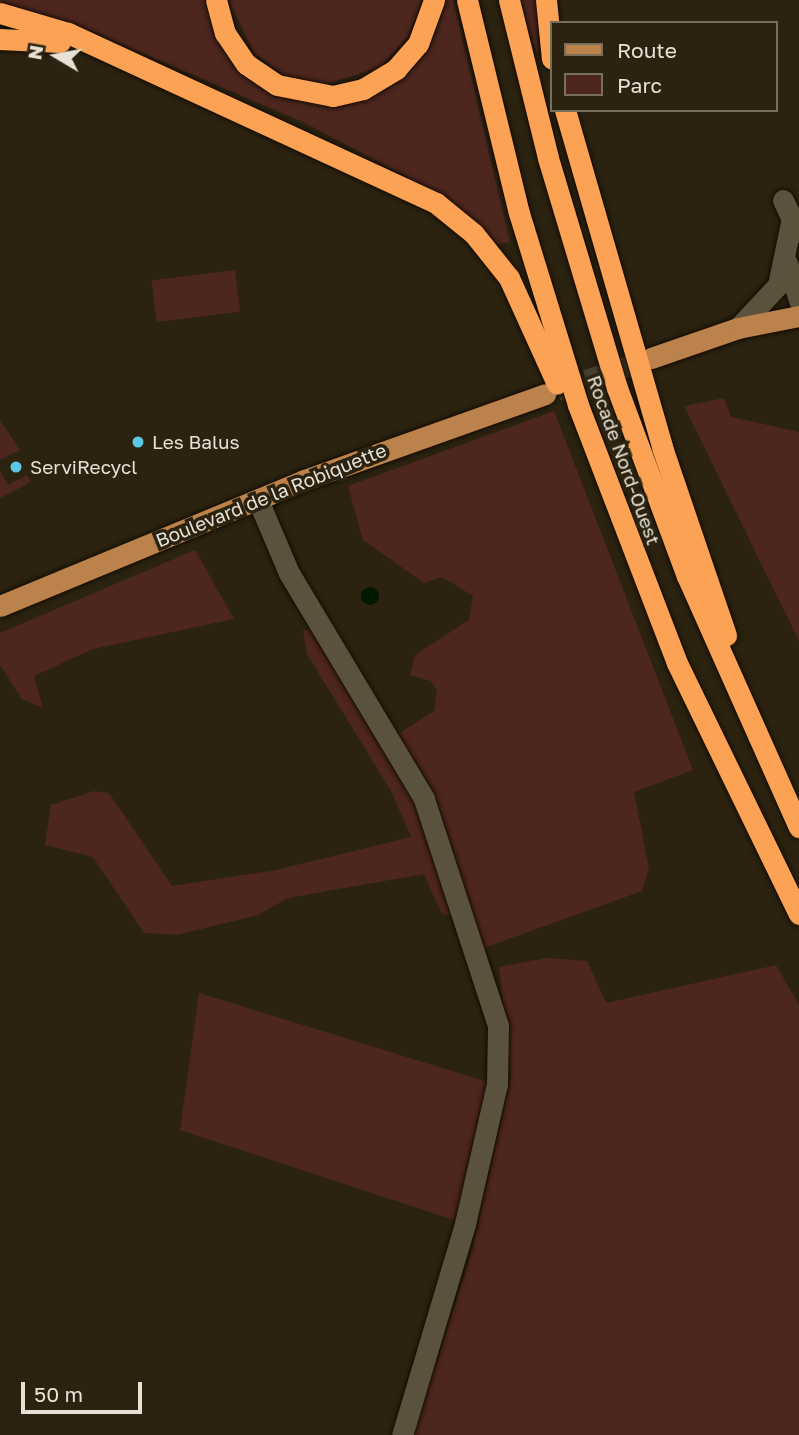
<!DOCTYPE html>
<html>
<head>
<meta charset="utf-8">
<style>
  body { margin:0 }
  #map { position:relative; width:799px; height:1435px; overflow:hidden; background:#2b2310; font-family:"Golos Text",sans-serif }
  div>[style] { position:absolute }
  .green>* { inset:0; background:#4d261e; transform-origin:0 0 }
  .water>* { inset:0; background:#011900 }
  .round { border-radius:50% }
  .major-tunnel>* { height:21px; margin-top:-10.5px; transform-origin:0; background:repeating-linear-gradient(90deg,#47402e 0 21px,transparent 0 31px) }
  .roads { filter:drop-shadow(0 0 2px #140c00) drop-shadow(0 0 2px #140c00) }
  .minor>* { height:21px; margin:-10.5px; padding:0 10.5px; transform-origin:10.5px; border-radius:10.5px; background:#5b523e }
  .major>* { height:21px; margin:-10.5px; padding:0 10.5px; transform-origin:10.5px; border-radius:10.5px; background:#bb824b }
  .highway>* { height:21px; margin:-10.5px; padding:0 10.5px; transform-origin:10.5px; border-radius:10.5px; background:#fba254 }
  .dots>* { width:19px; height:19px; translate:-50% -50%; box-sizing:border-box; border:4px solid #2b2310; border-radius:50% }
  span { translate:-50% -50%; white-space:nowrap; text-align:center; line-height:1.15; -webkit-text-stroke:7px #2b2310; paint-order:stroke }
  .poi-label { font-size:19px; color:#e7e1d6 }
  .left { translate:0 -50%; text-align:left }
  .street-label { font-size:19px; color:#e7e1d6 }
  .legend { position:absolute; left:550px; top:21px; width:228px; height:91px; box-sizing:border-box; background:#2b2310; border:2px solid #766f5f; margin:0; padding:9px 12px; list-style:none; font-size:21px; color:#e7e1d6 }
  .legend li { display:flex; align-items:center; gap:14px; height:35px }
  .legend b { width:35px; border:2px solid #766f5f }
  .north { position:absolute; left:21px; top:21px; width:70px; height:70px; -webkit-text-stroke:5px #2b2310; paint-order:stroke; rotate:280deg; font-size:19px; font-weight:700; line-height:28px; text-align:center; color:#e7e1d6 }
  .north::after { content:''; display:block; margin:auto; width:24px; height:32px; background:#e7e1d6; clip-path:polygon(50% 0,100% 100%,50% 72%,0 100%) }
  .scale { position:absolute; left:21px; top:1382px; width:121px; height:32px; box-sizing:border-box; border:4px solid #e7e1d6; border-top:0; padding-left:9px; font-size:21px; line-height:24px; white-space:nowrap; color:#e7e1d6; -webkit-text-stroke:5px #2b2310; paint-order:stroke }
</style>
</head>
<body>
<div id="map">
  <div class="green">
    <i style="clip-path:polygon(0 0,206px 0,220px 45px,242px 72px,286px 97px,326px 105px,369px 96px,403px 74px,434px 36px,446px 0,453px 0,510px 242px,493px 245px,432px 190px,307px 124px,73px 23px,0 6px)"></i>
    <i style="clip-path:polygon(228px 0,422px 0,409px 35px,380px 67px,324px 85px,287px 76px,255px 54px)"></i>
    <i style="clip-path:polygon(521px 0,537px 0,538px 55px,526px 24px)"></i>
    <i style="left:235px;top:270px;width:42px;height:84px;rotate:83deg"></i>
    <i style="clip-path:polygon(724px 398px,731px 417px,799px 432px,799px 641px,684px 406px)"></i>
    <i style="clip-path:polygon(554px 411px,693px 770px,634px 792px,649px 869px,642px 891px,484px 948px,472px 932px,431px 801px,436px 798px,428px 795px,397px 735px,434px 711px,437px 691px,431px 681px,410px 675px,415px 655px,469px 620px,473px 596px,442px 577px,424px 583px,363px 540px,348px 486px)"></i>
    <i style="clip-path:polygon(0 420px,20px 450px,0 460px)"></i>
    <i style="clip-path:polygon(0 470px,8px 485px,27px 475px,31px 482px,0 498px)"></i>
    <i style="clip-path:polygon(195px 550px,234px 619px,93px 649px,34px 676px,43px 708px,22px 699px,0 665px,0 633px)"></i>
    <i style="clip-path:polygon(318px 626px,425px 819px,453px 918px,441px 912px,424px 874px,288px 898px,258px 915px,177px 935px,144px 933px,93px 857px,45px 845px,51px 805px,94px 791px,109px 793px,172px 886px,276px 870px,411px 837px,391px 791px,307px 654px,303px 631px)"></i>
    <i style="clip-path:polygon(547px 958px,587px 961px,606px 1003px,776px 965px,799px 1005px,799px 1435px,413px 1435px,472px 1252px,511px 1076px,499px 967px)"></i>
    <i style="clip-path:polygon(199px 993px,491px 1083px,460px 1222px,180px 1130px)"></i>
  </div>
  <div class="water">
    <i class="round" style="left:361px;top:587px;width:18px;height:18px"></i>
  </div>
  <div class="major-tunnel">
    <i style="left:557px;top:390px;width:99px;rotate:-18.8deg"></i>
  </div>
  <div class="roads">
    <div class="minor">
      <i style="left:783px;top:200px;width:35px;rotate:65deg"></i>
      <i style="left:787px;top:263px;width:40px;rotate:72deg"></i>
      <i style="left:738px;top:328px;width:59px;rotate:-47.1deg"></i>
      <i style="left:778px;top:285px;width:63px;rotate:-78.2deg"></i>
      <i style="left:258px;top:500px;width:79px;rotate:67deg"></i>
      <i style="left:289px;top:573px;width:263px;rotate:59.1deg"></i>
      <i style="left:424px;top:799px;width:239px;rotate:71.9deg"></i>
      <i style="left:498px;top:1026px;width:58px;rotate:91deg"></i>
      <i style="left:497px;top:1084px;width:144px;rotate:102.9deg"></i>
      <i style="left:465px;top:1224px;width:220px;rotate:106.6deg"></i>
    </div>
    <div class="major">
      <i style="left:651px;top:358px;width:92px;rotate:-19deg"></i>
      <i style="left:738px;top:328px;width:62px;rotate:-11.1deg"></i>
      <i style="left:0;top:606px;width:329px;rotate:-22.5deg"></i>
      <i style="left:304px;top:480px;width:256px;rotate:-19.6deg"></i>
    </div>
    <div class="highway">
      <i style="left:216px;top:0;width:34px;rotate:75deg"></i>
      <i style="left:225px;top:33px;width:37px;rotate:56deg"></i>
      <i style="left:246px;top:64px;width:37px;rotate:34deg"></i>
      <i style="left:277px;top:85px;width:57px;rotate:11.1deg"></i>
      <i style="left:333px;top:96px;width:31px;rotate:-13deg"></i>
      <i style="left:363px;top:89px;width:39px;rotate:-31deg"></i>
      <i style="left:396px;top:69px;width:33px;rotate:-49deg"></i>
      <i style="left:418px;top:44px;width:47px;rotate:-70deg"></i>
      <i style="left:467px;top:0;width:219px;rotate:76.3deg"></i>
      <i style="left:519px;top:213px;width:201px;rotate:72.9deg"></i>
      <i style="left:578px;top:405px;width:276px;rotate:69deg"></i>
      <i style="left:677px;top:663px;width:279px;rotate:64.1deg"></i>
      <i style="left:509px;top:0;width:163px;rotate:76.1deg"></i>
      <i style="left:548px;top:158px;width:240px;rotate:73.3deg"></i>
      <i style="left:617px;top:388px;width:201px;rotate:69.6deg"></i>
      <i style="left:687px;top:576px;width:275px;rotate:66deg"></i>
      <i style="left:546px;top:0;width:59px;rotate:84.2deg"></i>
      <i style="left:0;top:13px;width:71px;rotate:16.4deg"></i>
      <i style="left:68px;top:33px;width:405px;rotate:24.8deg"></i>
      <i style="left:436px;top:203px;width:49px;rotate:39.2deg"></i>
      <i style="left:474px;top:234px;width:56px;rotate:51.5deg"></i>
      <i style="left:509px;top:278px;width:116px;rotate:65.6deg"></i>
      <i style="left:0;top:39px;width:60px;rotate:2.9deg"></i>
      <i style="left:565px;top:110px;width:351px;rotate:73.9deg"></i>
      <i style="left:662px;top:447px;width:199px;rotate:71.2deg"></i>
    </div>
  </div>
  <div class="dots">
    <i style="left:138px;top:442px;background:#5bc8e6"></i>
    <i style="left:16px;top:467px;background:#5bc8e6"></i>
  </div>
  <div class="poi-label">
    <span class="left" style="left:152px;top:442px">Les Balus</span>
    <span class="left" style="left:30px;top:467px">ServiRecycl</span>
  </div>
  <div class="street-label">
    <span style="left:624px;top:460px;rotate:70deg">Rocade Nord-Ouest</span>
    <span style="left:271px;top:495px;rotate:-22deg">Boulevard de la Robiquette</span>
  </div>
  <ul class="legend">
  <li><b style="height:9px;background:#bb824b"></b>Route</li>
  <li><b style="height:19px;background:#4d261e"></b>Parc</li>
  </ul>
  <div class="north">N</div>
  <div class="scale">50 m</div>
</div>
</body>
</html>
